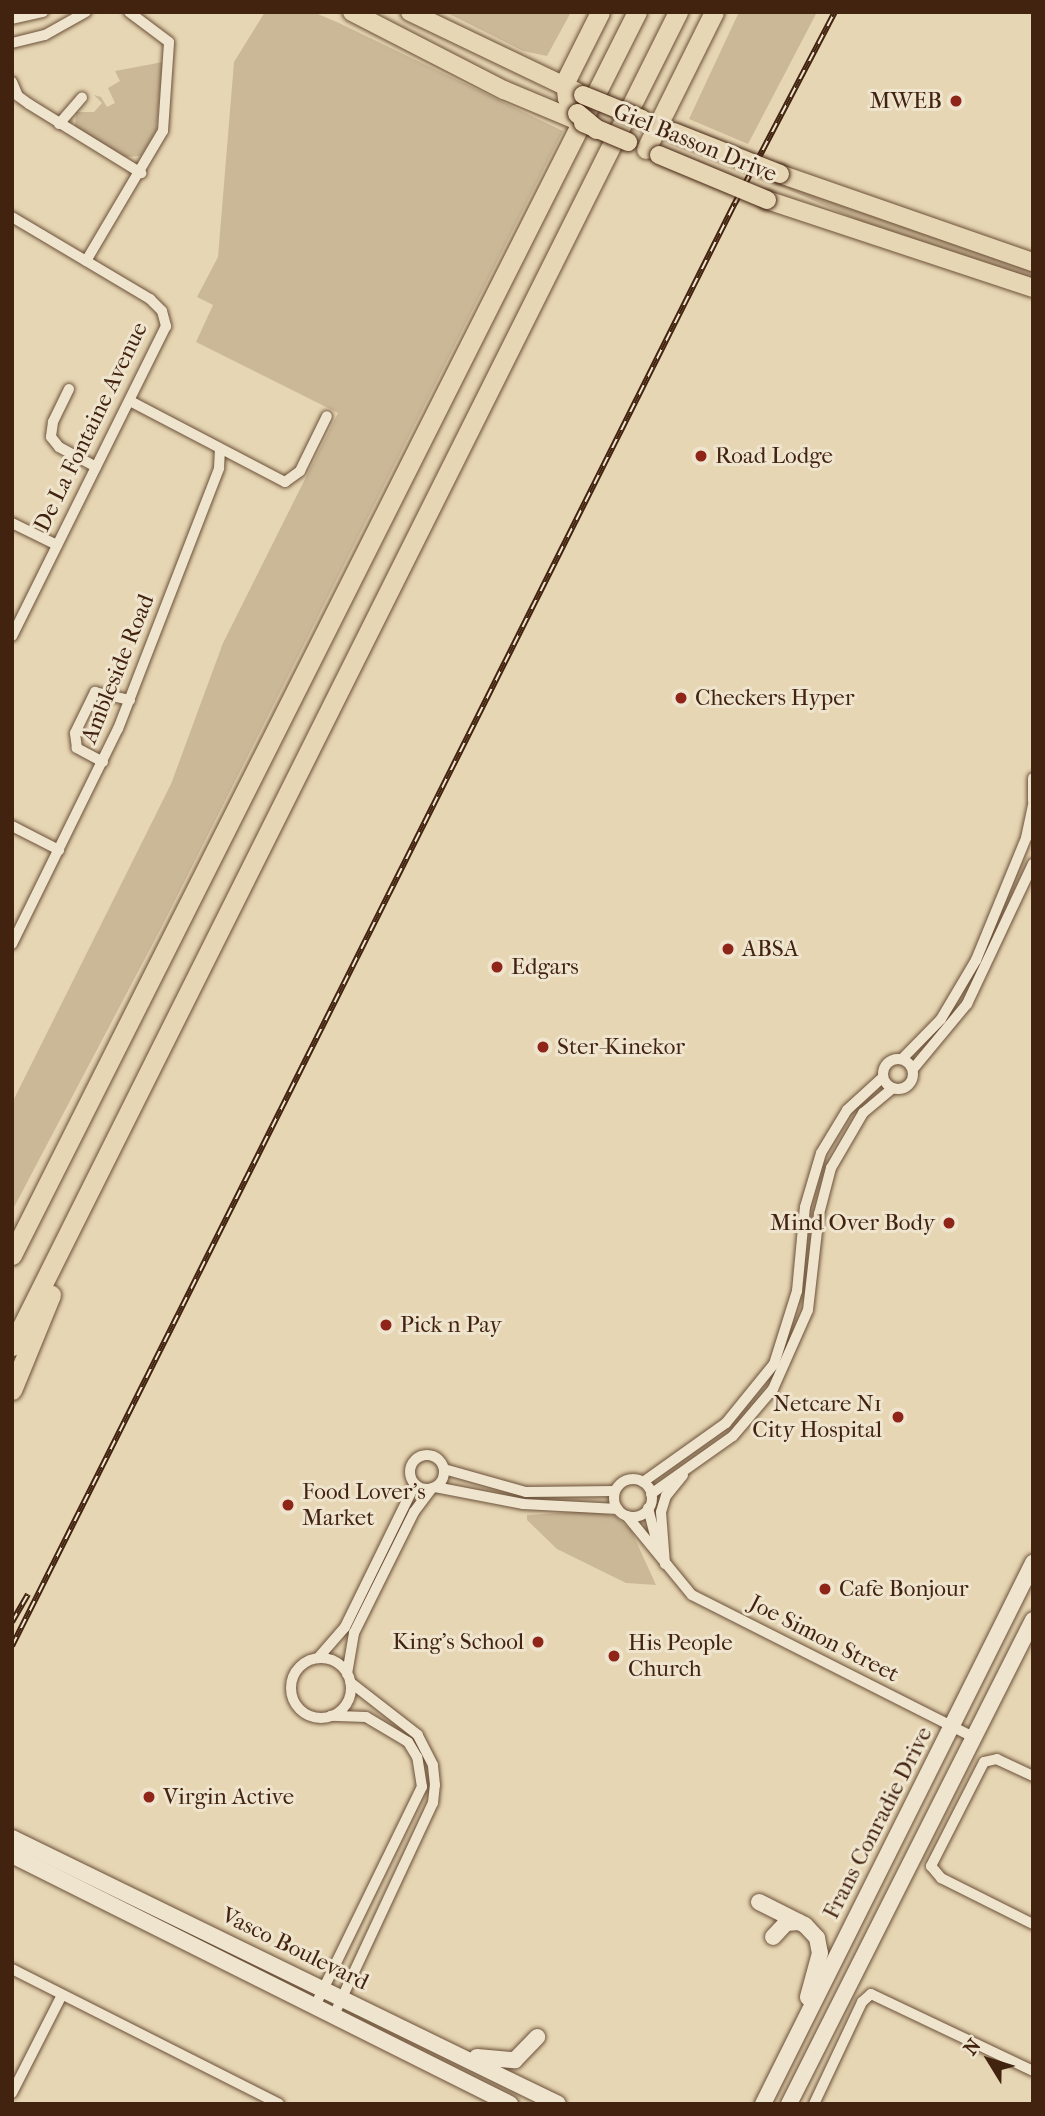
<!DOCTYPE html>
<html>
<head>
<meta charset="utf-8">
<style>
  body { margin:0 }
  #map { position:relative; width:1045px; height:2116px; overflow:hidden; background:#e7d6b3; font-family:"IM FELL French Canon",serif }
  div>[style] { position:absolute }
  .green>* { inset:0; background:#cbb897 }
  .roads { filter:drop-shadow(0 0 2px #6b5039) drop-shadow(0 0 2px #6b5039) }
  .street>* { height:10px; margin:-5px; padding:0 5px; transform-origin:5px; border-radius:5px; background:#efe4ce }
  .street>.ring { margin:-5px; padding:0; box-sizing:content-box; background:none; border:10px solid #efe4ce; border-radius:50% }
  .secondary>* { height:16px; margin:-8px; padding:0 8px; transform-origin:8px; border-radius:8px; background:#efe4ce }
  .primary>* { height:18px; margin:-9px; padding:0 9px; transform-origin:9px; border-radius:9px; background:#e7d6b3 }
  .highway>* { height:19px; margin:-9.5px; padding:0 9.5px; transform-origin:9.5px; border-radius:9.5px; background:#e7d6b3 }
  .rail>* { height:6px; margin-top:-3px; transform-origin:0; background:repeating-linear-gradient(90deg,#efe4ce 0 10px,#422310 0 20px); box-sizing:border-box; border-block:2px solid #422310 }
  .bridges { filter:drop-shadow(0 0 2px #422310) drop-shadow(0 0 2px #422310) }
  .primary-bridge>* { height:18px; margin:-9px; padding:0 9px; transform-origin:9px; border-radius:9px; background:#e7d6b3 }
  .highway-bridge>* { height:19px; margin:-9.5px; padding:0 9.5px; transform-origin:9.5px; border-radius:9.5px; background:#e7d6b3 }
  .dots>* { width:19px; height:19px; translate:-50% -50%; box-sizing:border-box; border:4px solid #efe4ce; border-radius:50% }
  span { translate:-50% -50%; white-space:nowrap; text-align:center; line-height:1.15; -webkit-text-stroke:6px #efe4ce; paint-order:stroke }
  .poi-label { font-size:23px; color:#422310 }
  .right { translate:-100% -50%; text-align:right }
  .left { translate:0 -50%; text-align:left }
  .street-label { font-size:23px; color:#422310 }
  .frame { position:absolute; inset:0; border:14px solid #422310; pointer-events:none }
  .north { position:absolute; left:954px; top:2025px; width:70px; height:70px; -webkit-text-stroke:5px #efe4ce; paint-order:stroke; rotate:308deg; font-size:19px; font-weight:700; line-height:28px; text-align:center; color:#422310 }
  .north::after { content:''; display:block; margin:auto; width:24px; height:32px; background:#422310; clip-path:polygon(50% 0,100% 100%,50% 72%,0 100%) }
</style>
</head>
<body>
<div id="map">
  <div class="green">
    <i style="clip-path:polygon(265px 12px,313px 12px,337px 22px,563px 131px,160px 930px,12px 1211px,12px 1103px,171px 784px,223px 643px,338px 413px,196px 342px,213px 305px,197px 297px,218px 257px,234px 62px)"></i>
    <i style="clip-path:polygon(445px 12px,571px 12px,547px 56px,523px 51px)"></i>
    <i style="clip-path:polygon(739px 12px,817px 12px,748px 144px,689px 119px)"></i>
    <i style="clip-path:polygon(163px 62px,156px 131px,141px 156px,123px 157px,75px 127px,76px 112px,94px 112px,102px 103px,94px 95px,101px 97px,107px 107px,115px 103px,108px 88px,120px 81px,115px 71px)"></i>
    <i style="clip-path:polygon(777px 181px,1033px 271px,1033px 280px,864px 223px,776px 184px)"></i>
    <i style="clip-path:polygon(591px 1511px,615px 1516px,631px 1530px,656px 1585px,626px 1583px,557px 1549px,527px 1520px,527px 1515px)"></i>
  </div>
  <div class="roads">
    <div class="street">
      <i style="left:12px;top:19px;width:32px;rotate:-13deg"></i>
      <i style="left:12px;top:43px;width:34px;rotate:-14deg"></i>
      <i style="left:45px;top:35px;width:47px;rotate:-29.3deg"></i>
      <i style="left:12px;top:82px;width:15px;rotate:67deg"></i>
      <i style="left:18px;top:96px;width:14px;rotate:36deg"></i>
      <i style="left:29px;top:104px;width:132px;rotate:31.6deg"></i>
      <i style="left:59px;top:124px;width:35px;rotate:-49deg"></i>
      <i style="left:12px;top:217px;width:161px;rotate:30.7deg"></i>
      <i style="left:150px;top:299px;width:17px;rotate:45deg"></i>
      <i style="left:162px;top:311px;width:16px;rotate:75deg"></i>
      <i style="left:166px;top:326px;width:346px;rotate:116.4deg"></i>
      <i style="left:86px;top:261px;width:151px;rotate:-59.4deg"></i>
      <i style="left:163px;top:131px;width:89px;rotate:-86.1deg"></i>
      <i style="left:169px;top:42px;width:50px;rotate:-143.1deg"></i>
      <i style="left:69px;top:389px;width:37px;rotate:116deg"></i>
      <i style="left:53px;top:422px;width:15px;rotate:98deg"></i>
      <i style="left:51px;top:437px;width:13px;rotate:51deg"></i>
      <i style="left:59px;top:447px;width:42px;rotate:28.4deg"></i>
      <i style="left:130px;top:401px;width:175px;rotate:27.6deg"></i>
      <i style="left:285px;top:482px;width:19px;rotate:-36deg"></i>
      <i style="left:300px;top:471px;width:61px;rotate:-63.9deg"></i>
      <i style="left:12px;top:523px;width:50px;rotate:26.1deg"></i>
      <i style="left:103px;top:762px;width:30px;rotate:-152deg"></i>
      <i style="left:77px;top:748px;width:15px;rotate:-98deg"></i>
      <i style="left:75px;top:733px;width:46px;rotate:-64deg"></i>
      <i style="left:95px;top:692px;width:36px;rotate:13deg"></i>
      <i style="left:1033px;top:778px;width:23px;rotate:90deg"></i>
      <i style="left:12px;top:826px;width:53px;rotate:27.1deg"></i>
      <i style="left:12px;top:944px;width:240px;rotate:-63.8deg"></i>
      <i style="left:118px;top:729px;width:280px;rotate:-68.8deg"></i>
      <i style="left:219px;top:468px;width:17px;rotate:-87deg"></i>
      <i class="ring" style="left:883px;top:1059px;width:20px;height:20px"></i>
      <i style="left:902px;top:1059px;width:56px;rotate:-45.7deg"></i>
      <i style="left:941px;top:1019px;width:69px;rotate:-59.3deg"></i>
      <i style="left:976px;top:960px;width:132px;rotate:-67.7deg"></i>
      <i style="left:1026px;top:838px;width:35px;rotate:-78deg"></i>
      <i style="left:913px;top:1069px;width:85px;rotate:-50.3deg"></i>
      <i style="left:967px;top:1004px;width:155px;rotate:-64.8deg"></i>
      <i class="ring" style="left:410px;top:1455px;width:24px;height:24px"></i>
      <i style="left:444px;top:1469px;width:85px;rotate:15.7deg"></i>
      <i style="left:526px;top:1492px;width:89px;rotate:-0.6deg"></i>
      <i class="ring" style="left:614px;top:1479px;width:28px;height:28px"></i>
      <i style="left:643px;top:1482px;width:102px;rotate:-35.4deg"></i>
      <i style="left:726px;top:1423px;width:76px;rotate:-50.9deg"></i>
      <i style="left:774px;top:1364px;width:77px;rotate:-72.5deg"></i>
      <i style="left:797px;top:1291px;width:84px;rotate:-84.6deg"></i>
      <i style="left:805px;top:1207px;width:56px;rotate:-73.5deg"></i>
      <i style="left:821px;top:1153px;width:50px;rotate:-58.8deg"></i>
      <i style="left:847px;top:1110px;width:49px;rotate:-42.5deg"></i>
      <i style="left:435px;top:1487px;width:90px;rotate:10.9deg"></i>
      <i style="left:523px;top:1504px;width:95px;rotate:3deg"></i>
      <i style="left:651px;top:1494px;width:100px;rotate:-35.3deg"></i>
      <i style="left:733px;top:1436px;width:62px;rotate:-49.6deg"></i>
      <i style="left:773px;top:1389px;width:86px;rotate:-66.1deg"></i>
      <i style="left:808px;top:1310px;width:97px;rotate:-83.5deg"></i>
      <i style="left:819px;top:1214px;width:48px;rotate:-75.4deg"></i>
      <i style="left:831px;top:1168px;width:64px;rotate:-59.8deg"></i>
      <i style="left:863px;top:1113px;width:38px;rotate:-40deg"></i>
      <i style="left:648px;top:1508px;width:44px;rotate:75.7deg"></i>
      <i style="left:627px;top:1516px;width:102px;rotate:50.6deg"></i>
      <i style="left:692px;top:1595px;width:315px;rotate:26.8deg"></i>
      <i style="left:665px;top:1564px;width:52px;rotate:-94.4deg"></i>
      <i style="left:661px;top:1512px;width:17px;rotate:-73deg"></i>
      <i style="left:666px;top:1496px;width:27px;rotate:-51deg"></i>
      <i style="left:318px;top:1658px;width:41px;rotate:-48.9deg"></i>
      <i style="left:345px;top:1627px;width:159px;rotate:-63.9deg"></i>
      <i class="ring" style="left:291px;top:1658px;width:50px;height:50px"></i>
      <i style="left:347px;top:1674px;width:42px;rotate:-80.3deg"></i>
      <i style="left:354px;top:1633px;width:135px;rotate:-63.6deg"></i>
      <i style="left:414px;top:1512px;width:30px;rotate:-53deg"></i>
      <i style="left:1033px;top:1776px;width:40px;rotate:-155deg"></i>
      <i style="left:997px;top:1759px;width:13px;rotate:167deg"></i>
      <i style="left:984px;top:1762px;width:117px;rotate:117deg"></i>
      <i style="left:931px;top:1866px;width:16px;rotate:50deg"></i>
      <i style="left:941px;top:1878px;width:103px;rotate:26.6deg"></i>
      <i style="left:12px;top:1969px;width:299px;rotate:26.8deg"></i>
      <i style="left:315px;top:2006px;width:244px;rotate:-64deg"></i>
      <i style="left:422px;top:1787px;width:30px;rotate:-99deg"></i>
      <i style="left:417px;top:1757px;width:17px;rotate:-121deg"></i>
      <i style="left:408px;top:1742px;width:49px;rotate:-149.2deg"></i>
      <i style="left:366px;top:1717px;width:35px;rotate:-178deg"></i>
      <i style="left:334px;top:2015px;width:234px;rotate:-65deg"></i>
      <i style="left:433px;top:1803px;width:18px;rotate:-84deg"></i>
      <i style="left:435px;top:1785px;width:20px;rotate:-96deg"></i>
      <i style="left:433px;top:1765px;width:34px;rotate:-117deg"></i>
      <i style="left:418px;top:1735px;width:86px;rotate:-142.1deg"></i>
      <i style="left:12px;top:2093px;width:110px;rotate:-63deg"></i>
      <i style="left:814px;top:2104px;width:113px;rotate:-64.8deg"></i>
      <i style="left:862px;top:2002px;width:12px;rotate:-42deg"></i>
      <i style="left:871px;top:1994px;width:179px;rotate:25.4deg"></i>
    </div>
    <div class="secondary">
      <i style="left:12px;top:1838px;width:607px;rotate:25.97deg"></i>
      <i style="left:12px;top:1855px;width:557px;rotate:26.57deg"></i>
      <i style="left:759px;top:1902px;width:51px;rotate:26.6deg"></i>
      <i style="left:805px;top:1925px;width:18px;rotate:47deg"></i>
      <i style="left:817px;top:1938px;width:15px;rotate:79deg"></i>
      <i style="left:820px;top:1953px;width:46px;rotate:105.3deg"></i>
      <i style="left:773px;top:1937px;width:19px;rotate:-47deg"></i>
      <i style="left:786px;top:1923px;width:13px;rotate:-4deg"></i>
      <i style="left:477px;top:2057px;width:38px;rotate:5deg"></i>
      <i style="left:515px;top:2060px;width:32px;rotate:-46deg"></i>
      <i style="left:763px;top:2104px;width:605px;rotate:-63.48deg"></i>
      <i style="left:789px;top:2104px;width:542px;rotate:-63.25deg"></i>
    </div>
    <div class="primary">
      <i style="left:352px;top:12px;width:171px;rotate:27.2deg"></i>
      <i style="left:504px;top:90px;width:75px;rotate:22.8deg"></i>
      <i style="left:410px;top:12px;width:185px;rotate:25.6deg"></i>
      <i style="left:780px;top:174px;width:268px;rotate:19.2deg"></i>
      <i style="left:767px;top:200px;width:280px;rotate:18.3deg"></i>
    </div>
    <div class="highway">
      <i style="left:577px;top:113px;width:18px;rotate:-124deg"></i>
      <i style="left:567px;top:98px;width:16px;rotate:-97deg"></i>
      <i style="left:565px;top:82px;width:78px;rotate:-63.4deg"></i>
      <i style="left:646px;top:149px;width:153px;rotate:-63.6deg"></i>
      <i style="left:12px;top:1255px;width:1391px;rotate:-63.31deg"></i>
      <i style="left:12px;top:1346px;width:1491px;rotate:-63.47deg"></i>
      <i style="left:12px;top:1390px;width:103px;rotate:-67.7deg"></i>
    </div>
  </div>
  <div class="rail">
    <i style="left:12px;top:1622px;width:32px;rotate:-60deg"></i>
    <i style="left:12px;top:1646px;width:1614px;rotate:-63.39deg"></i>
    <i style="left:735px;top:203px;width:216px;rotate:-62.4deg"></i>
  </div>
  <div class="bridges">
    <div class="primary-bridge">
      <i style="left:583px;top:95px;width:64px;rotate:22.1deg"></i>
      <i style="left:583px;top:123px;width:49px;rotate:22.9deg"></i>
      <i style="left:674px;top:132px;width:114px;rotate:21.6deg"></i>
      <i style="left:659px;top:155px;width:117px;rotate:22.6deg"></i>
    </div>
    <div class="highway-bridge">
      <i style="left:577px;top:113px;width:25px;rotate:40deg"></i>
    </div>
  </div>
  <div class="dots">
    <i style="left:956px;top:101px;background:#8f2418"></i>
    <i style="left:701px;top:456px;background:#8f2418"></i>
    <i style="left:681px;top:698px;background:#8f2418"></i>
    <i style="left:728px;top:949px;background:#8f2418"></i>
    <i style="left:497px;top:967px;background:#8f2418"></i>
    <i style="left:543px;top:1047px;background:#8f2418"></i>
    <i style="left:949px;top:1223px;background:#8f2418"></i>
    <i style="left:386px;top:1325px;background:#8f2418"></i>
    <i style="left:898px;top:1417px;background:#8f2418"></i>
    <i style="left:288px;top:1505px;background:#8f2418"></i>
    <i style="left:825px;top:1589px;background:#8f2418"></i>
    <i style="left:538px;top:1642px;background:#8f2418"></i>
    <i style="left:614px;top:1656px;background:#8f2418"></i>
    <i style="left:149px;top:1797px;background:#8f2418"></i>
  </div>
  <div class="poi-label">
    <span class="right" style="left:942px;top:101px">MWEB</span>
    <span class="left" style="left:715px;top:456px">Road Lodge</span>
    <span class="left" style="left:695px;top:698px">Checkers Hyper</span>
    <span class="left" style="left:742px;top:949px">ABSA</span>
    <span class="left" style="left:511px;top:967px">Edgars</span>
    <span class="left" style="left:557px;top:1047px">Ster-Kinekor</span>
    <span class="right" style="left:935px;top:1223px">Mind Over Body</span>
    <span class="left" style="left:400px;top:1325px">Pick n Pay</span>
    <span class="right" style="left:882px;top:1417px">Netcare N1<br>City Hospital</span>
    <span class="left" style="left:302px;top:1505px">Food Lover's<br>Market</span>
    <span class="left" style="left:839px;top:1589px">Cafe Bonjour</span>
    <span class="right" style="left:524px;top:1642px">King's School</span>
    <span class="left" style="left:628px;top:1656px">His People<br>Church</span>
    <span class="left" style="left:163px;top:1797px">Virgin Active</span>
  </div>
  <div class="street-label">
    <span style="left:695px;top:143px;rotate:22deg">Giel Basson Drive</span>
    <span style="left:91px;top:427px;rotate:-64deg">De La Fontaine Avenue</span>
    <span style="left:118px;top:669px;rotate:-68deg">Ambleside Road</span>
    <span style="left:824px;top:1639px;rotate:27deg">Joe Simon Street</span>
    <span style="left:878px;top:1823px;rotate:-63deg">Frans Conradie Drive</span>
    <span style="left:295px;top:1949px;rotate:26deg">Vasco Boulevard</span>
  </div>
  <div class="frame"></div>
  <div class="north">N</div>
</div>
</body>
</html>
